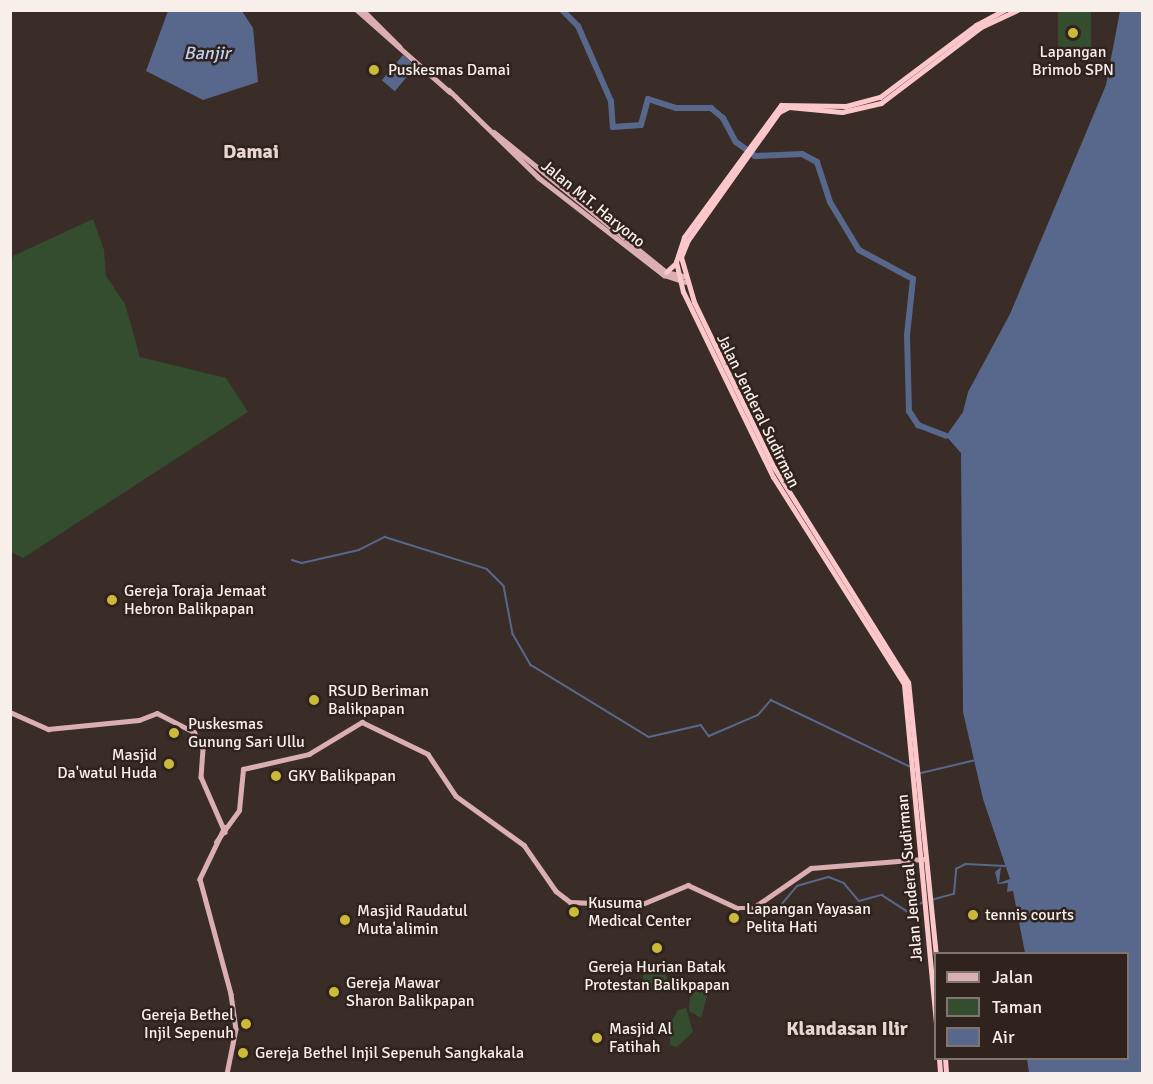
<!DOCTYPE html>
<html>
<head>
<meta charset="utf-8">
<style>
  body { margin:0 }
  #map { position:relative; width:1153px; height:1084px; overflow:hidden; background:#3a2c27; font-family:Signika,sans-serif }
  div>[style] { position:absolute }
  .green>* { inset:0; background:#344d2e; transform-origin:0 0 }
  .round { border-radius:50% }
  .water>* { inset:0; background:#57688c; transform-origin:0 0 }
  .stream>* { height:1.5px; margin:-0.75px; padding:0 0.75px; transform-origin:0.75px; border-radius:0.75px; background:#57688c }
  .river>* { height:6px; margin:-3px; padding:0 3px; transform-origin:3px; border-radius:3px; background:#57688c }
  .major>* { height:4.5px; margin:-2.25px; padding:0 2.25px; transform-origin:2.25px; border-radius:2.25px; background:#dbafb1 }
  .highway>* { height:5px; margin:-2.5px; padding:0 2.5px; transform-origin:2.5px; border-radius:2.5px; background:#fcc7cb }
  .dots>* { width:16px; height:16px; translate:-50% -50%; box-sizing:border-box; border:3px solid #30231d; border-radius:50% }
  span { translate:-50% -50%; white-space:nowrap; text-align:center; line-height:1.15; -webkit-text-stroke:5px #30231d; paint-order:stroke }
  .poi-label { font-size:16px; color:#f8efeb }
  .left { translate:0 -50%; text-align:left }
  .right { translate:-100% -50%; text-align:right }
  .street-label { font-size:16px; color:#f8efeb }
  .water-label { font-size:18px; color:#bed0f4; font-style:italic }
  .quarter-label { font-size:20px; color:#e9d7cf; font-weight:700 }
  .frame { position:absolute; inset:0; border:12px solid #f8efeb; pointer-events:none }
  .legend { position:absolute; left:934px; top:952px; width:195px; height:108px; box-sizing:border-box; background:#30231d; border:2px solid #80756f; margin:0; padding:8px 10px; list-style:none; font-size:18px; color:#f8efeb }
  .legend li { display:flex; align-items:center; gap:12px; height:30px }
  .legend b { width:30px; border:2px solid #80756f }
</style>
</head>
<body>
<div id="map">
  <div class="green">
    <i style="left:1058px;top:11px;width:33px;height:44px"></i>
    <i style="clip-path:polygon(93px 219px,104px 250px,106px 276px,125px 304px,140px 357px,226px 378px,248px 412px,23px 558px,10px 552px,11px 267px,13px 256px)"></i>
    <i class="round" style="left:643px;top:965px;width:24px;height:24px"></i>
    <i style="clip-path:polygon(700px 985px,710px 985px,701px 1018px,689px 1011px,690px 998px)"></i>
    <i style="clip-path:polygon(686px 1008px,693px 1032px,677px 1047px,670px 1045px,670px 1024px,678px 1010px)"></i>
  </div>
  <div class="water">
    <i style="clip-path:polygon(168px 11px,242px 11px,253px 28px,258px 82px,203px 100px,146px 71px)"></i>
    <i style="clip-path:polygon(1120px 11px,1142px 11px,1142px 1073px,1029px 1073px,1027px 1059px,1128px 1058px,1128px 954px,1025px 953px,1013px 891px,1007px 892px,1008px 883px,998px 884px,995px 872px,1001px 867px,999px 883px,1010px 879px,983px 799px,963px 712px,961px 453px,946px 436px,963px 412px,968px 392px,1010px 314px,1106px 85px)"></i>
    <i style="left:403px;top:55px;width:17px;height:33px;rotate:40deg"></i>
  </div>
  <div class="stream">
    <i style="left:292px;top:560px;width:10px;rotate:17deg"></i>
    <i style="left:302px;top:563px;width:58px;rotate:-12.8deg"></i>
    <i style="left:359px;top:550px;width:29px;rotate:-27deg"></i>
    <i style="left:385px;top:537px;width:107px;rotate:17.4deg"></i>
    <i style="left:487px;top:569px;width:24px;rotate:45deg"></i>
    <i style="left:504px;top:586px;width:49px;rotate:79.4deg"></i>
    <i style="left:513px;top:634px;width:36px;rotate:60deg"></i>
    <i style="left:531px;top:665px;width:138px;rotate:31.4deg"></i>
    <i style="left:649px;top:737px;width:53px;rotate:-13deg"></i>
    <i style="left:701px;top:725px;width:14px;rotate:54deg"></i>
    <i style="left:709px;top:736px;width:53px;rotate:-23.2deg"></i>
    <i style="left:758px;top:715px;width:20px;rotate:-49deg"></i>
    <i style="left:771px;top:700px;width:153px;rotate:25.6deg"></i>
    <i style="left:921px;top:773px;width:57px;rotate:-13.3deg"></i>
    <i style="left:931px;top:900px;width:24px;rotate:-15deg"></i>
    <i style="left:954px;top:894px;width:25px;rotate:-85deg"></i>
    <i style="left:956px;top:869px;width:11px;rotate:-27deg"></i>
    <i style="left:966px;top:864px;width:39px;rotate:3deg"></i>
    <i style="left:782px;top:904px;width:23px;rotate:-50deg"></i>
    <i style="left:797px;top:886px;width:33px;rotate:-16deg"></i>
    <i style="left:829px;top:877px;width:16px;rotate:22deg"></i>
    <i style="left:844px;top:883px;width:23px;rotate:50deg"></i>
    <i style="left:859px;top:901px;width:24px;rotate:-15deg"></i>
    <i style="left:882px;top:895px;width:30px;rotate:33deg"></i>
    <i style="left:907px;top:911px;width:18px;rotate:-29deg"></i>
  </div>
  <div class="river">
    <i style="left:562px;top:10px;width:23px;rotate:45deg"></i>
    <i style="left:578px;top:26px;width:82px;rotate:66.3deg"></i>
    <i style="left:611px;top:101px;width:26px;rotate:86deg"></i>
    <i style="left:613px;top:127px;width:28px;rotate:-4deg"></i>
    <i style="left:641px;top:125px;width:27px;rotate:-75deg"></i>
    <i style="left:648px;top:99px;width:29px;rotate:18deg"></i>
    <i style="left:676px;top:108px;width:35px"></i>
    <i style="left:711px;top:108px;width:16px;rotate:40deg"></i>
    <i style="left:723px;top:118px;width:27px;rotate:62deg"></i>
    <i style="left:736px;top:142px;width:24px;rotate:36deg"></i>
    <i style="left:755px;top:156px;width:47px;rotate:-2.4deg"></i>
    <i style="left:802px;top:154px;width:17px;rotate:28deg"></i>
    <i style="left:817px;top:162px;width:42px;rotate:72deg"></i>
    <i style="left:830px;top:202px;width:56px;rotate:58.9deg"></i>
    <i style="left:859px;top:250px;width:61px;rotate:28.2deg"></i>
    <i style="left:913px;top:279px;width:56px;rotate:96.1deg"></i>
    <i style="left:907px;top:335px;width:76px;rotate:88.5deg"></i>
    <i style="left:909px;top:411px;width:17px;rotate:57deg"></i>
    <i style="left:918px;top:425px;width:30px;rotate:21deg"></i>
  </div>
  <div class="major">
    <i style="left:357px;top:10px;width:124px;rotate:41.4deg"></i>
    <i style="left:363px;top:10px;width:52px;rotate:45deg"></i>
    <i style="left:449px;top:90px;width:124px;rotate:44.3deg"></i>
    <i style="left:538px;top:177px;width:160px;rotate:37.9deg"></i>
    <i style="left:664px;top:275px;width:22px;rotate:18deg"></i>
    <i style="left:494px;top:132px;width:222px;rotate:39.1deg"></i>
    <i style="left:666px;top:272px;width:18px;rotate:13deg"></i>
    <i style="left:10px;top:712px;width:42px;rotate:24.1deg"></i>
    <i style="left:48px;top:729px;width:91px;rotate:-5.6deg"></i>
    <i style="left:139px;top:720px;width:19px;rotate:-21deg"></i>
    <i style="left:157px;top:713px;width:42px;rotate:27.2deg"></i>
    <i style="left:194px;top:732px;width:19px;rotate:62deg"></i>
    <i style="left:203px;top:749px;width:28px;rotate:94deg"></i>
    <i style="left:201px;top:777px;width:60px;rotate:66.4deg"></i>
    <i style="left:225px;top:827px;width:58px;rotate:115.7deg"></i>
    <i style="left:200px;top:879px;width:119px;rotate:74.9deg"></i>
    <i style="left:231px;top:994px;width:35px;rotate:82deg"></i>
    <i style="left:236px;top:1029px;width:46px;rotate:101.3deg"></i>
    <i style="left:216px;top:842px;width:39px;rotate:-54deg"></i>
    <i style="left:239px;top:810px;width:41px;rotate:-84.4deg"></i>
    <i style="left:243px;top:769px;width:68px;rotate:-12.8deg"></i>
    <i style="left:309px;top:754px;width:62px;rotate:-31.1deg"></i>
    <i style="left:362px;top:722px;width:73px;rotate:25.9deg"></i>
    <i style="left:428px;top:754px;width:50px;rotate:56.3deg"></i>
    <i style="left:456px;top:796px;width:84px;rotate:35.8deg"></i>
    <i style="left:524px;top:845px;width:56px;rotate:55.2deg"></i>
    <i style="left:556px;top:891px;width:18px;rotate:38deg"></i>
    <i style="left:570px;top:902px;width:70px;rotate:2.5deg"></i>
    <i style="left:640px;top:905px;width:52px;rotate:-22.6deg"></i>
    <i style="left:688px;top:885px;width:54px;rotate:25.1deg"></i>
    <i style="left:737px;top:908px;width:16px"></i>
    <i style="left:753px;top:908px;width:70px;rotate:-34.6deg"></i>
    <i style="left:811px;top:868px;width:112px;rotate:-4.6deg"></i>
  </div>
  <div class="highway">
    <i style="left:666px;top:272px;width:12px;rotate:-42deg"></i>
    <i style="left:936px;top:956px;width:275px;rotate:-95.8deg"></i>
    <i style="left:908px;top:682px;width:257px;rotate:-122deg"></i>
    <i style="left:772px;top:464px;width:180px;rotate:-115.7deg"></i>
    <i style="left:694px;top:302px;width:47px;rotate:-106.1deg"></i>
    <i style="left:681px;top:257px;width:18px;rotate:-68deg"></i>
    <i style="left:688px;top:240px;width:157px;rotate:-54.6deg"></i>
    <i style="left:779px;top:112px;width:11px;rotate:-27deg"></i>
    <i style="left:789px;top:107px;width:53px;rotate:5.4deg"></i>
    <i style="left:842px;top:112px;width:40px;rotate:-13deg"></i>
    <i style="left:881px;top:103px;width:126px;rotate:-37.2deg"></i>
    <i style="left:981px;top:27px;width:40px;rotate:-25deg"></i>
    <i style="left:936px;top:1023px;width:341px;rotate:-95.4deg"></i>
    <i style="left:904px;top:684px;width:245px;rotate:-122.3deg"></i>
    <i style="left:773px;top:477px;width:206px;rotate:-115.9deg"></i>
    <i style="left:683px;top:292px;width:31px;rotate:-103deg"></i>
    <i style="left:676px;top:262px;width:26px;rotate:-72deg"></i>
    <i style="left:684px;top:237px;width:164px;rotate:-53.7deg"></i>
    <i style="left:781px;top:105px;width:65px;rotate:0.9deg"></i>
    <i style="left:846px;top:106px;width:35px;rotate:-15deg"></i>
    <i style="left:880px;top:97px;width:120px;rotate:-36.9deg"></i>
    <i style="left:976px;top:25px;width:32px;rotate:-28deg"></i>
    <i style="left:939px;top:1058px;width:16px;rotate:86deg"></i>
    <i style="left:945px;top:1058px;width:16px;rotate:86deg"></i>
  </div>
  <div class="dots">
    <i style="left:1073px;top:33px;background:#cbba39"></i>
    <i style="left:374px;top:70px;background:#cbba39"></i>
    <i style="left:112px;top:600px;background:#cbba39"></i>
    <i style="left:314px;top:700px;background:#cbba39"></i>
    <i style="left:174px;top:733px;background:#cbba39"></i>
    <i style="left:169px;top:764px;background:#cbba39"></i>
    <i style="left:276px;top:776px;background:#cbba39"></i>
    <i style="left:574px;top:912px;background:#cbba39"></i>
    <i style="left:973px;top:915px;background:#cbba39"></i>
    <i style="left:734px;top:918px;background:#cbba39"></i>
    <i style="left:345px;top:920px;background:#cbba39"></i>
    <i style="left:657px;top:948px;background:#cbba39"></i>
    <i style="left:334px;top:992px;background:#cbba39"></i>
    <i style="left:246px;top:1024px;background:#cbba39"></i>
    <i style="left:597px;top:1038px;background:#cbba39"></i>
    <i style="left:243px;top:1053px;background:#cbba39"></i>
  </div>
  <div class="poi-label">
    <span style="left:1073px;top:61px">Lapangan<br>Brimob SPN</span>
    <span class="left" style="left:388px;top:70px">Puskesmas Damai</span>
    <span class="left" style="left:124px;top:600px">Gereja Toraja Jemaat<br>Hebron Balikpapan</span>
    <span class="left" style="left:328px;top:700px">RSUD Beriman<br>Balikpapan</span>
    <span class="left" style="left:188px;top:733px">Puskesmas<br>Gunung Sari Ullu</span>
    <span class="right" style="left:157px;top:764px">Masjid<br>Da'watul Huda</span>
    <span class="left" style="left:288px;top:776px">GKY Balikpapan</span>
    <span class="left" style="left:588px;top:912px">Kusuma<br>Medical Center</span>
    <span class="left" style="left:746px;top:918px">Lapangan Yayasan<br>Pelita Hati</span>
    <span class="left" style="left:357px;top:920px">Masjid Raudatul<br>Muta'alimin</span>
    <span class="left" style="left:985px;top:915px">tennis courts</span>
    <span style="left:657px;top:976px">Gereja Hurian Batak<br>Protestan Balikpapan</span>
    <span class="left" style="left:346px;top:992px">Gereja Mawar<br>Sharon Balikpapan</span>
    <span class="right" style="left:234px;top:1024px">Gereja Bethel<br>Injil Sepenuh</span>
    <span class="left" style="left:609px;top:1038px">Masjid Al<br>Fatihah</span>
    <span class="left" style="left:255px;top:1053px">Gereja Bethel Injil Sepenuh Sangkakala</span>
  </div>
  <div class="street-label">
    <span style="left:593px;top:204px;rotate:39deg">Jalan M.T. Haryono</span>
    <span style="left:758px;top:411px;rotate:64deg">Jalan Jenderal Sudirman</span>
    <span style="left:910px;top:878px;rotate:-95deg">Jalan Jenderal Sudirman</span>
  </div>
  <div class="water-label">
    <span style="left:207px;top:53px">Banjir</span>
  </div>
  <div class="quarter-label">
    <span style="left:251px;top:151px">Damai</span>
    <span style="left:847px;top:1028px">Klandasan Ilir</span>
  </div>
  <div class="frame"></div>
  <ul class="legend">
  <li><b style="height:8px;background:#dbafb1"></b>Jalan</li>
  <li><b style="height:16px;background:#344d2e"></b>Taman</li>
  <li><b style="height:16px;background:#57688c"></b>Air</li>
  </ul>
</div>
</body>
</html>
